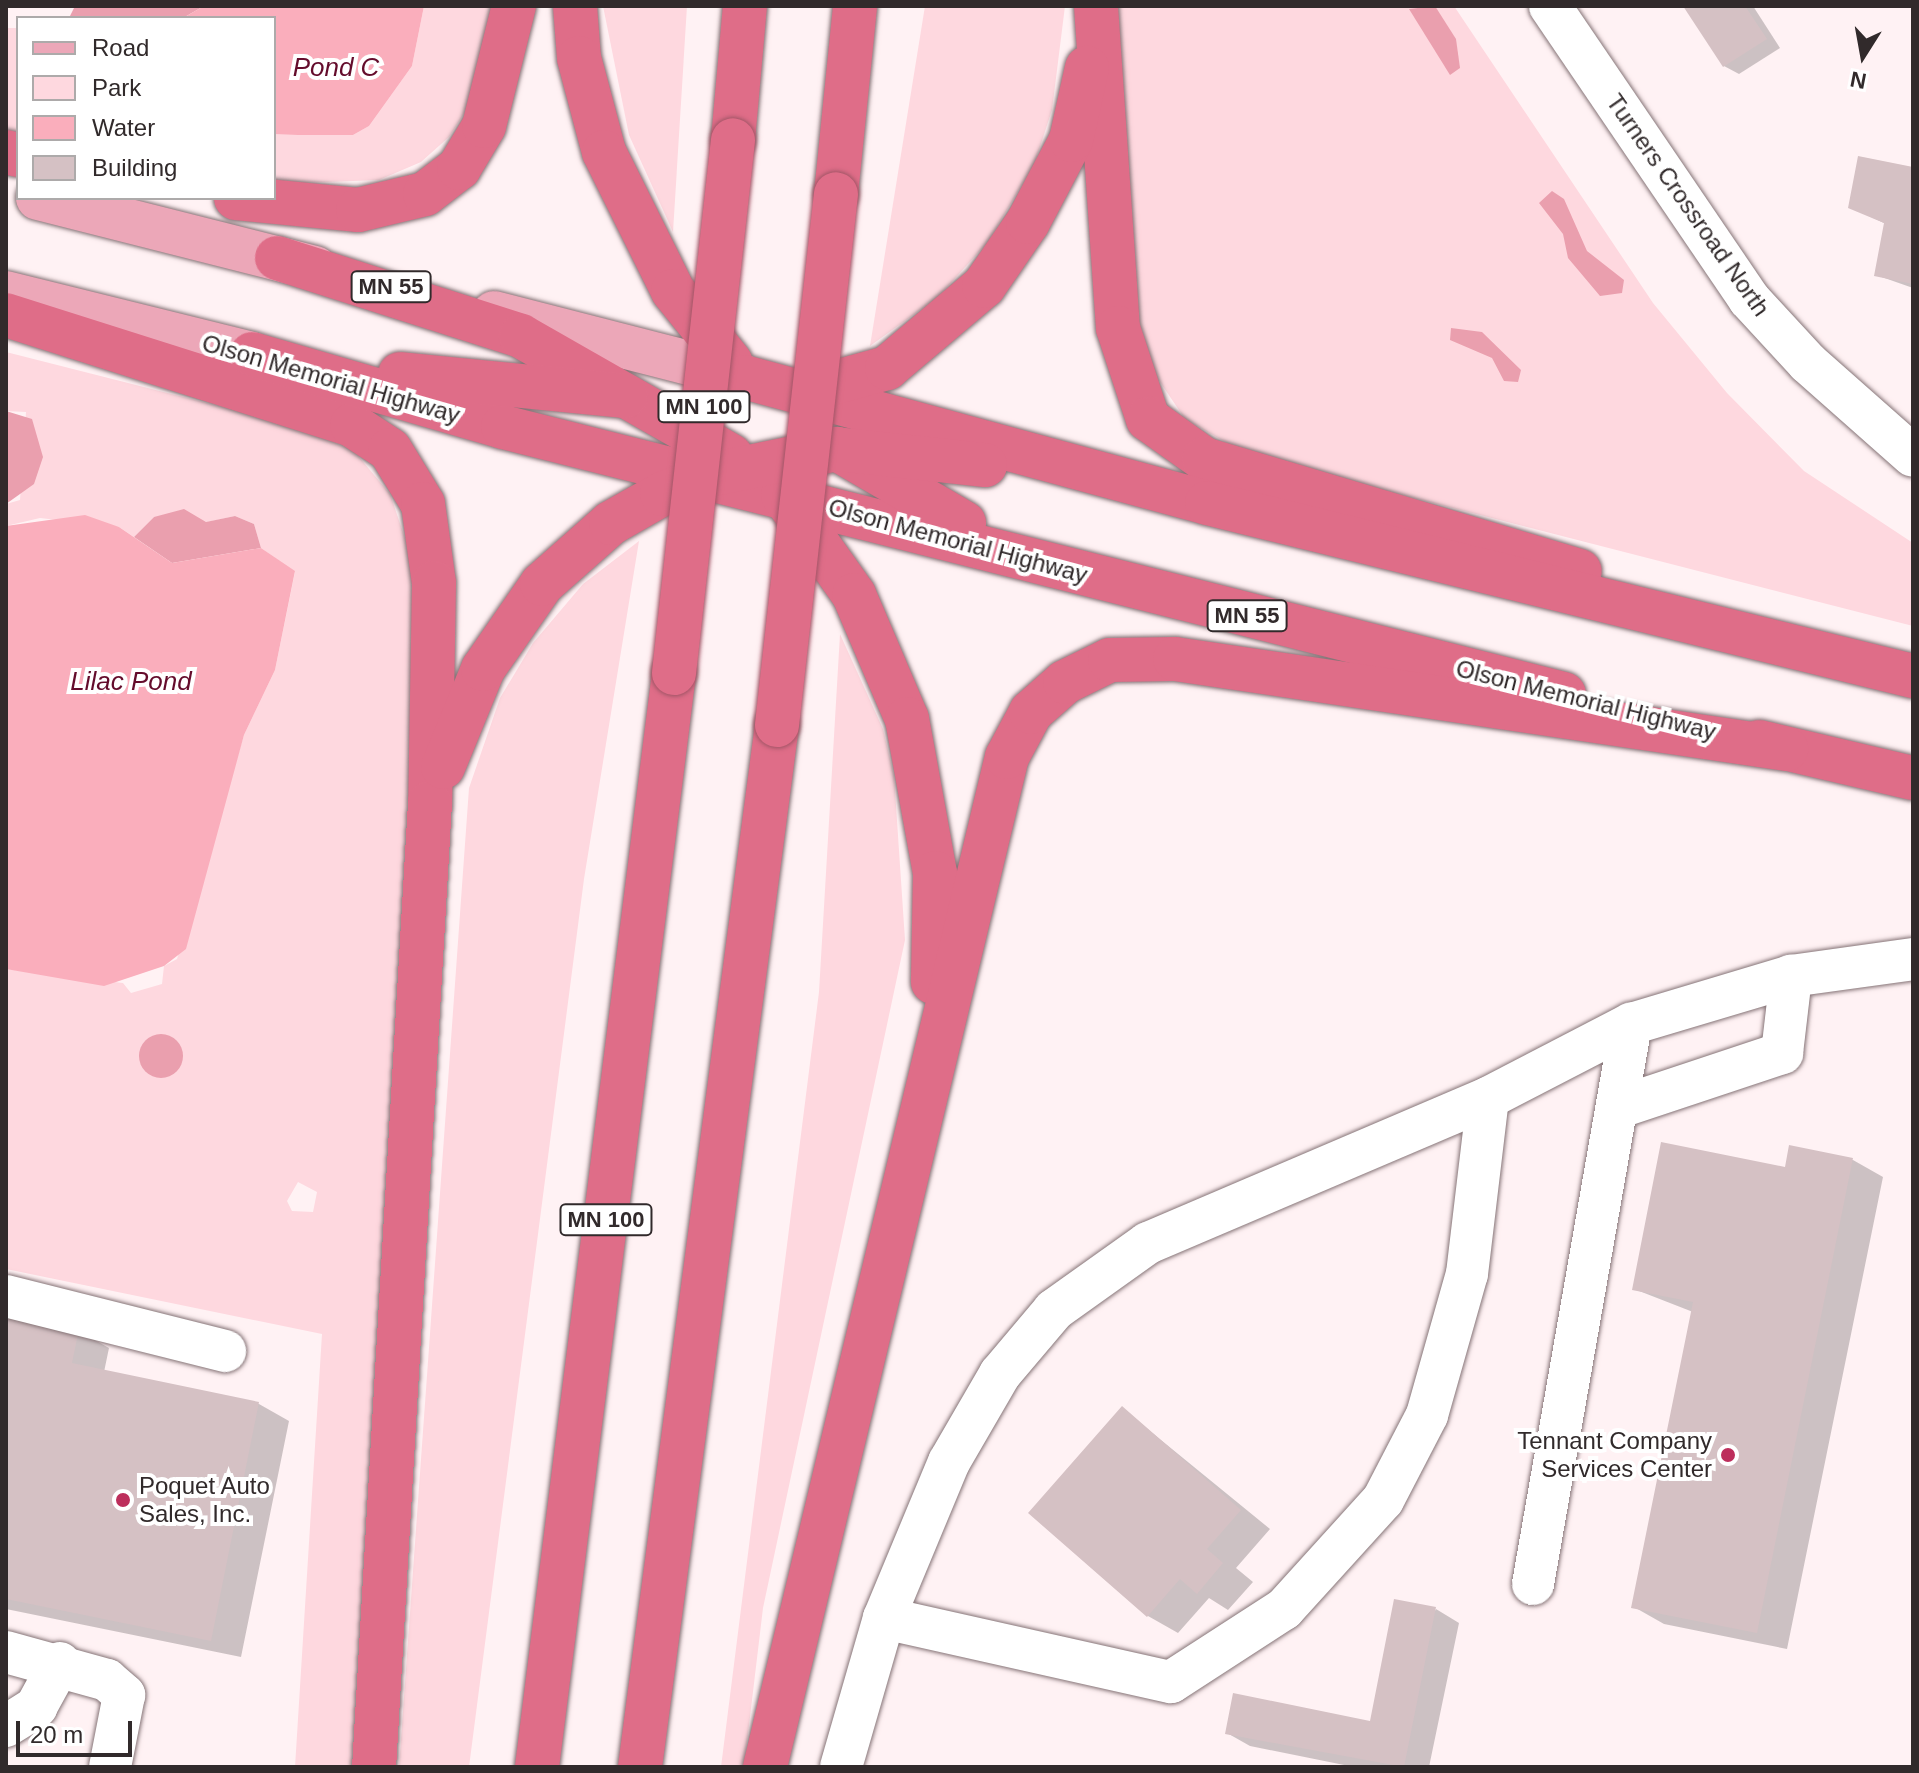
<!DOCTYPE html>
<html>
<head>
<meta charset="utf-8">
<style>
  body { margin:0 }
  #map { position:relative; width:1919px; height:1773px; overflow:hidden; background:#fff2f4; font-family:Helvetica,sans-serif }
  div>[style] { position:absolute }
  .green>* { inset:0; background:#fed8df; transform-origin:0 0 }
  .forest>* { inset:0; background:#ea9fae }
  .round { border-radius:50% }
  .water>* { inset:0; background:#faaebc }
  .shadow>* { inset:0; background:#0003 }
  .building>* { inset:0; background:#d5c1c4 }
  .roads { filter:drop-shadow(0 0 2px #867477) drop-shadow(0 0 2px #867477) }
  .minor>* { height:42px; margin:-21px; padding:0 21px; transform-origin:21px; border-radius:21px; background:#fff }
  .major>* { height:44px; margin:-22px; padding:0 22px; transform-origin:22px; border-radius:22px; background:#eca7b8 }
  .highway>* { height:44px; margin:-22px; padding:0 22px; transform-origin:22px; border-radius:22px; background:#df6d88 }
  .bridges { filter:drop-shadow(0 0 2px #a25667) drop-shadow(0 0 2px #a25667) }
  .highway-bridge>* { height:44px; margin:-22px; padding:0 22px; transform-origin:22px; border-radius:22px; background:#df6d88 }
  .dots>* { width:22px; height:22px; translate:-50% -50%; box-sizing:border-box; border:4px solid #fff; border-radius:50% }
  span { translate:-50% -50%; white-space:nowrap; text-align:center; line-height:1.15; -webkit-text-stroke:8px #fff; paint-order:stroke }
  .shield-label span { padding:2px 6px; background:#fff; border:2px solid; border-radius:6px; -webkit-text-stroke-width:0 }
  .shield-label { font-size:22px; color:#312a2b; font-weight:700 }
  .street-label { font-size:24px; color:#312a2b }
  .poi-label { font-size:24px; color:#312a2b }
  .right { translate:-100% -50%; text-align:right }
  .left { translate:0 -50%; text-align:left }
  .water-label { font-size:26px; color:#640c2c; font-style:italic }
  .frame { position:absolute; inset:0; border:8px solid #312a2b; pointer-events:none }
  .legend { position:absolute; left:16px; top:16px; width:260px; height:184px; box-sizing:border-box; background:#fff; border:2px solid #adaaaa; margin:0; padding:10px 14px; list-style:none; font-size:24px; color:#312a2b }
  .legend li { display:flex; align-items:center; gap:16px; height:40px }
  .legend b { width:40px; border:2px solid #adaaaa }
  .north { position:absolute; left:1823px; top:16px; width:80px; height:80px; -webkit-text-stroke:6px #fff; paint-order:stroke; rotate:191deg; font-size:22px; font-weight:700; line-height:32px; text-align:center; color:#312a2b }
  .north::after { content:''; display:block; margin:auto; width:28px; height:36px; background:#312a2b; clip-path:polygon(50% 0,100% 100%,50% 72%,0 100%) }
  .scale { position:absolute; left:16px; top:1721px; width:116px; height:36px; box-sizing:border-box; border:4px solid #312a2b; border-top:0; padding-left:10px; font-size:24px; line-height:28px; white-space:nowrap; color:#312a2b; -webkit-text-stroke:6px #fff; paint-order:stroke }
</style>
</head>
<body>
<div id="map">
  <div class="green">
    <i style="clip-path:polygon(424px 6px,494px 6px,469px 106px,449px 137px,421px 162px,379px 180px,274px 184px,274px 134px,353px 135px,369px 126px,412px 66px)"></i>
    <i style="clip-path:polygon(603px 6px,687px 6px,673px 232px,629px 135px)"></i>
    <i style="clip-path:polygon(925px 6px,1065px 6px,1052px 110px,1034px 165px,987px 243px,938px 297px,870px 346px)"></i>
    <i style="clip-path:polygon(1119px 6px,1454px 6px,1653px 303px,1727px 393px,1804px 471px,1913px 543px,1913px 626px,1250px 456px,1185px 419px,1154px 373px,1136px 310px,1123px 210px)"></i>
    <i style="left:18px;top:28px;width:108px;height:12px;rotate:90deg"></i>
    <i style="clip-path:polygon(evenodd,6px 352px,293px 425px,354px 451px,390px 494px,409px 550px,419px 634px,353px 1767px,295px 1767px,322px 1334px,6px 1269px,6px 969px,123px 983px,131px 993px,162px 984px,164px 966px,177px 959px,244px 735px,275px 670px,295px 572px,261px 548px,254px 524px,235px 516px,207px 522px,154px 517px,134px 537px,119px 527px,40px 518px,6px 526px,6px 504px,20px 500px,26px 412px,6px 411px,6px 352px,298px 1182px,317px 1192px,313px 1212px,292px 1211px,287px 1201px,298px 1182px)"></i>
    <i style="clip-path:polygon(639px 541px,584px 879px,469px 1767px,399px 1767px,469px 788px,500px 698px,533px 643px,583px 584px)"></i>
    <i style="clip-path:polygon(840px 634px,883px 729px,894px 776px,905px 940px,763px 1608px,744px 1767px,721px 1767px,819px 992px)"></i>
  </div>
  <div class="forest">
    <i style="clip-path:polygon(75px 6px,204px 6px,183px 18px,69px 18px)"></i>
    <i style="clip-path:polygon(1435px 6px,1456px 39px,1460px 68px,1450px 75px,1409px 9px)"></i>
    <i style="clip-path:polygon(1552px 191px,1564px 199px,1587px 251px,1624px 280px,1622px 293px,1600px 296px,1568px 258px,1563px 234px,1539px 203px)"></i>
    <i style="clip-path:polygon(1451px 328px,1482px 332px,1521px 370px,1518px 382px,1504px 381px,1492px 358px,1450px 340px)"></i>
    <i style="clip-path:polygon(6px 411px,32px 419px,43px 457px,34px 484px,6px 504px)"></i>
    <i style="clip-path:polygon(184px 509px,206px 522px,235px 516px,254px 524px,261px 548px,172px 563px,134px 537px,154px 517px)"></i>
    <i class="round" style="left:139px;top:1034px;width:44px;height:44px"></i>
  </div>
  <div class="water">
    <i style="clip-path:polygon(204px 6px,424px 6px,412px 66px,369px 126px,353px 135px,298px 135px,274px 134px,274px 18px,183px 18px)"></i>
    <i style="clip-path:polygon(85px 515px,119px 527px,172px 563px,261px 548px,295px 571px,275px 670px,244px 735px,186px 949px,164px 966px,104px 986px,6px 969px,6px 526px)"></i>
  </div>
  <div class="shadow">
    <i style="clip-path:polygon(1685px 6px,1753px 6px,1780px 48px,1739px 74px,1724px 66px)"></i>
    <i style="clip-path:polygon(1913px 169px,1913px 288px,1876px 275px,1886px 224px,1850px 207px)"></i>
    <i style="clip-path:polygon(1853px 1160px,1883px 1177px,1787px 1649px,1664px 1624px,1634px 1607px,1693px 1312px,1634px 1289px,1787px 1169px)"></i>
    <i style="clip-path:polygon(6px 1316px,79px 1331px,109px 1348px,104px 1372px,259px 1404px,289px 1421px,241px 1657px,6px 1609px)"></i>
    <i style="clip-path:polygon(1123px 1409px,1270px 1529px,1236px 1568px,1253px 1582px,1228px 1610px,1209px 1598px,1178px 1633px,1148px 1616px)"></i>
    <i style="clip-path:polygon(1436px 1609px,1459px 1623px,1429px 1767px,1354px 1767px,1250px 1746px,1227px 1733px,1371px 1724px)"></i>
  </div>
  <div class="building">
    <i style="clip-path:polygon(1683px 6px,1745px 6px,1767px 39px,1723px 67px)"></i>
    <i style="clip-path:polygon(1858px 156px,1913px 167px,1913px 284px,1874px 276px,1884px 223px,1848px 208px)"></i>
    <i style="clip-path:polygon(1661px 1142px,1785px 1167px,1789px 1145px,1853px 1158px,1757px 1633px,1631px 1608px,1693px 1302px,1632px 1290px)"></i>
    <i style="clip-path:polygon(6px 1314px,79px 1329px,72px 1363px,259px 1402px,211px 1641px,6px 1599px)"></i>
    <i style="clip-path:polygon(1122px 1406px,1241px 1510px,1207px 1549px,1223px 1563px,1197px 1594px,1180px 1579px,1147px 1617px,1028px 1513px)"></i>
    <i style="clip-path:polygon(1394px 1599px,1436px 1607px,1404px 1767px,1225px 1734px,1233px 1693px,1370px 1721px)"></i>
  </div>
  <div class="roads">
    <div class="minor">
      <i style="left:1550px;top:6px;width:354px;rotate:55.8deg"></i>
      <i style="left:1749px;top:299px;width:87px;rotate:47.3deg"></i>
      <i style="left:1808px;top:363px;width:140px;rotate:41.5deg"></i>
      <i style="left:1620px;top:1107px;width:171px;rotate:-18.4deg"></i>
      <i style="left:1782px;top:1053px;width:78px;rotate:-83.3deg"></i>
      <i style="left:6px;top:1296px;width:226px;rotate:14.1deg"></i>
      <i style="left:1533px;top:1584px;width:569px;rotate:-80.07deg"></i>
      <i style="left:884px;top:1618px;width:294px;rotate:12.6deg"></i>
      <i style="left:1171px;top:1682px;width:135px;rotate:-32.9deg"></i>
      <i style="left:1284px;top:1609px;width:147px;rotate:-47.8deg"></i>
      <i style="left:1383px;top:1500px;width:96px;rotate:-62.6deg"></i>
      <i style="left:1427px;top:1415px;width:147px;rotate:-74.2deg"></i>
      <i style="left:1467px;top:1274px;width:177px;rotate:-83.2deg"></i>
      <i style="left:6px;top:1652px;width:105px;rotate:15.5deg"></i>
      <i style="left:107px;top:1680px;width:23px;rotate:41deg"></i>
      <i style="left:124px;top:1695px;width:73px;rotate:101deg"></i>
      <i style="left:6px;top:1726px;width:36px;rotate:-32deg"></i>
      <i style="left:36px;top:1707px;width:50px;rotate:-61.4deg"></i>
      <i style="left:841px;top:1767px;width:155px;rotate:-73.9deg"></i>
      <i style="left:884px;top:1618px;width:169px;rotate:-67.4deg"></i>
      <i style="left:949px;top:1462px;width:102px;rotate:-59.9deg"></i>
      <i style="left:1000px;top:1374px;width:84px;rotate:-49.8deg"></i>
      <i style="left:1054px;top:1310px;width:115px;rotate:-35.5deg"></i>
      <i style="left:1148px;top:1243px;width:370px;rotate:-23.1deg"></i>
      <i style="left:1488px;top:1098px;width:161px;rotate:-27.4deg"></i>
      <i style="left:1631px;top:1024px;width:167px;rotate:-16.7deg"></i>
      <i style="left:1791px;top:976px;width:123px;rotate:-7.9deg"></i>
    </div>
    <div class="major">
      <i style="left:38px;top:198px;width:286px;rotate:14.2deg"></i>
      <i style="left:6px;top:293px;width:253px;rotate:13.9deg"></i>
      <i style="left:494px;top:313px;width:258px;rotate:14.4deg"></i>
    </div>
    <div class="highway">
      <i style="left:575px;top:6px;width:52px;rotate:85.6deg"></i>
      <i style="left:579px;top:58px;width:97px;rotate:75.1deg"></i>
      <i style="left:604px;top:152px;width:155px;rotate:63.6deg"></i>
      <i style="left:673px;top:291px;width:92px;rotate:51.1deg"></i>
      <i style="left:1096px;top:6px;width:323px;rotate:86.1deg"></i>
      <i style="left:1118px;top:328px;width:96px;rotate:71.8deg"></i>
      <i style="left:1148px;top:419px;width:69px;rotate:35.5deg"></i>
      <i style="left:1204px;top:459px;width:392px;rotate:16.6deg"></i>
      <i style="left:733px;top:140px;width:135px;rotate:-84.9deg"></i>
      <i style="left:6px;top:152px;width:12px;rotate:14deg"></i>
      <i style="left:836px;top:194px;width:189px;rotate:-84.2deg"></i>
      <i style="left:236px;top:198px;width:123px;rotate:5.6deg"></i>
      <i style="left:358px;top:210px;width:69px;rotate:-13.4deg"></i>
      <i style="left:425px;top:194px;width:43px;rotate:-37.4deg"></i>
      <i style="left:459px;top:168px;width:49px;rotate:-59.2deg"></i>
      <i style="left:484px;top:126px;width:124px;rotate:-76deg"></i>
      <i style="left:277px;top:258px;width:256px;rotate:17.7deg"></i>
      <i style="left:521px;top:336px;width:242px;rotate:29.7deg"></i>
      <i style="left:6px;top:315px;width:363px;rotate:17.6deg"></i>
      <i style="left:352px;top:425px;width:45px;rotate:33.3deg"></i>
      <i style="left:390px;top:450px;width:63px;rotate:58.6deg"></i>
      <i style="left:423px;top:504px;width:80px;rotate:82.1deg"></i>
      <i style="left:434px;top:583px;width:220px;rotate:91deg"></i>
      <i style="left:430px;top:803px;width:966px;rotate:93.32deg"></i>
      <i style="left:252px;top:354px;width:261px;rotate:16.2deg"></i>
      <i style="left:503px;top:427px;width:1094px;rotate:14.13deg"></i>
      <i style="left:400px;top:374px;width:227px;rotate:5.6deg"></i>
      <i style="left:744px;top:377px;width:480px;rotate:15.2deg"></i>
      <i style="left:1207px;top:503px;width:727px;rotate:13.77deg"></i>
      <i style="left:811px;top:389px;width:79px;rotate:-15.4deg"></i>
      <i style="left:887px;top:368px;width:127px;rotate:-40.2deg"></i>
      <i style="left:984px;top:286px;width:78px;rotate:-55.5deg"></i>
      <i style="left:1028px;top:222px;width:93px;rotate:-62.3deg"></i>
      <i style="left:1071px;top:140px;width:74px;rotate:-77.5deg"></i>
      <i style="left:837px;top:449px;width:147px;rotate:30.2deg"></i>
      <i style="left:783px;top:495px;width:123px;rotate:54.6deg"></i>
      <i style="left:854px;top:595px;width:135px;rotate:66.9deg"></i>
      <i style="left:907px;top:719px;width:157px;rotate:79.7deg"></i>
      <i style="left:935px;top:873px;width:109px;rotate:91.1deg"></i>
      <i style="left:1759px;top:742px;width:158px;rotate:13.2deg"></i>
      <i style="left:443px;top:767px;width:106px;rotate:-67.8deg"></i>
      <i style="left:483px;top:669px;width:103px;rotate:-55.2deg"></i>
      <i style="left:542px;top:584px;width:92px;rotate:-41.5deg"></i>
      <i style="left:611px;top:523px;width:59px;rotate:-29.6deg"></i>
      <i style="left:662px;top:494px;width:52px;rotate:-21.6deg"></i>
      <i style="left:710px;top:475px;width:130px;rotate:-11.6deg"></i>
      <i style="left:837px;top:449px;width:149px;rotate:6.2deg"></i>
      <i style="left:537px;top:1767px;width:1103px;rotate:-82.86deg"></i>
      <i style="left:640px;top:1767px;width:1051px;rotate:-82.51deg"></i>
      <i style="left:765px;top:1767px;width:1039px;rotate:-76.53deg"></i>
      <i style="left:1007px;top:757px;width:51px;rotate:-61.9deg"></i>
      <i style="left:1031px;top:712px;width:45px;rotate:-41.4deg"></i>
      <i style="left:1065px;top:682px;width:50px;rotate:-26.1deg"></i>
      <i style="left:1110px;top:660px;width:65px;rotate:-0.9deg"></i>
      <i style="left:1175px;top:659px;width:618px;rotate:8.38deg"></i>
    </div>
  </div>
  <div class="bridges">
    <div class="highway-bridge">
      <i style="left:674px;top:673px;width:536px;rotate:-83.68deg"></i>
      <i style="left:777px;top:725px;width:534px;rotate:-83.66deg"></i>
    </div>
  </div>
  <div class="dots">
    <i style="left:1728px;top:1455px;background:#bd2e5c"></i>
    <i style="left:123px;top:1500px;background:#bd2e5c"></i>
  </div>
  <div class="shield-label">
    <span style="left:391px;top:287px">MN 55</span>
    <span style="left:704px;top:407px">MN 100</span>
    <span style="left:1247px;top:616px">MN 55</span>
    <span style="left:606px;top:1220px">MN 100</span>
  </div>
  <div class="street-label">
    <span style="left:1688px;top:205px;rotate:55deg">Turners Crossroad North</span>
    <span style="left:331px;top:379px;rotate:16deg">Olson Memorial Highway</span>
    <span style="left:958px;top:541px;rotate:15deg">Olson Memorial Highway</span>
    <span style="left:1586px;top:700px;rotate:14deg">Olson Memorial Highway</span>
  </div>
  <div class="poi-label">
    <span class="right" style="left:1712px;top:1455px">Tennant Company<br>Services Center</span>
    <span class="left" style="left:139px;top:1500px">Poquet Auto<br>Sales, Inc.</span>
  </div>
  <div class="water-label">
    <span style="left:336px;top:68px">Pond C</span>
    <span style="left:131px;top:682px">Lilac Pond</span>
  </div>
  <div class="frame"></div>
  <ul class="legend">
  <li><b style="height:10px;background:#eca7b8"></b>Road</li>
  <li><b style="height:22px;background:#fed8df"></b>Park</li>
  <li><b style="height:22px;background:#faaebc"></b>Water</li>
  <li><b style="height:22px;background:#d5c1c4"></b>Building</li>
  </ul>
  <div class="north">N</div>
  <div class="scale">20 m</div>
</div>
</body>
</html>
